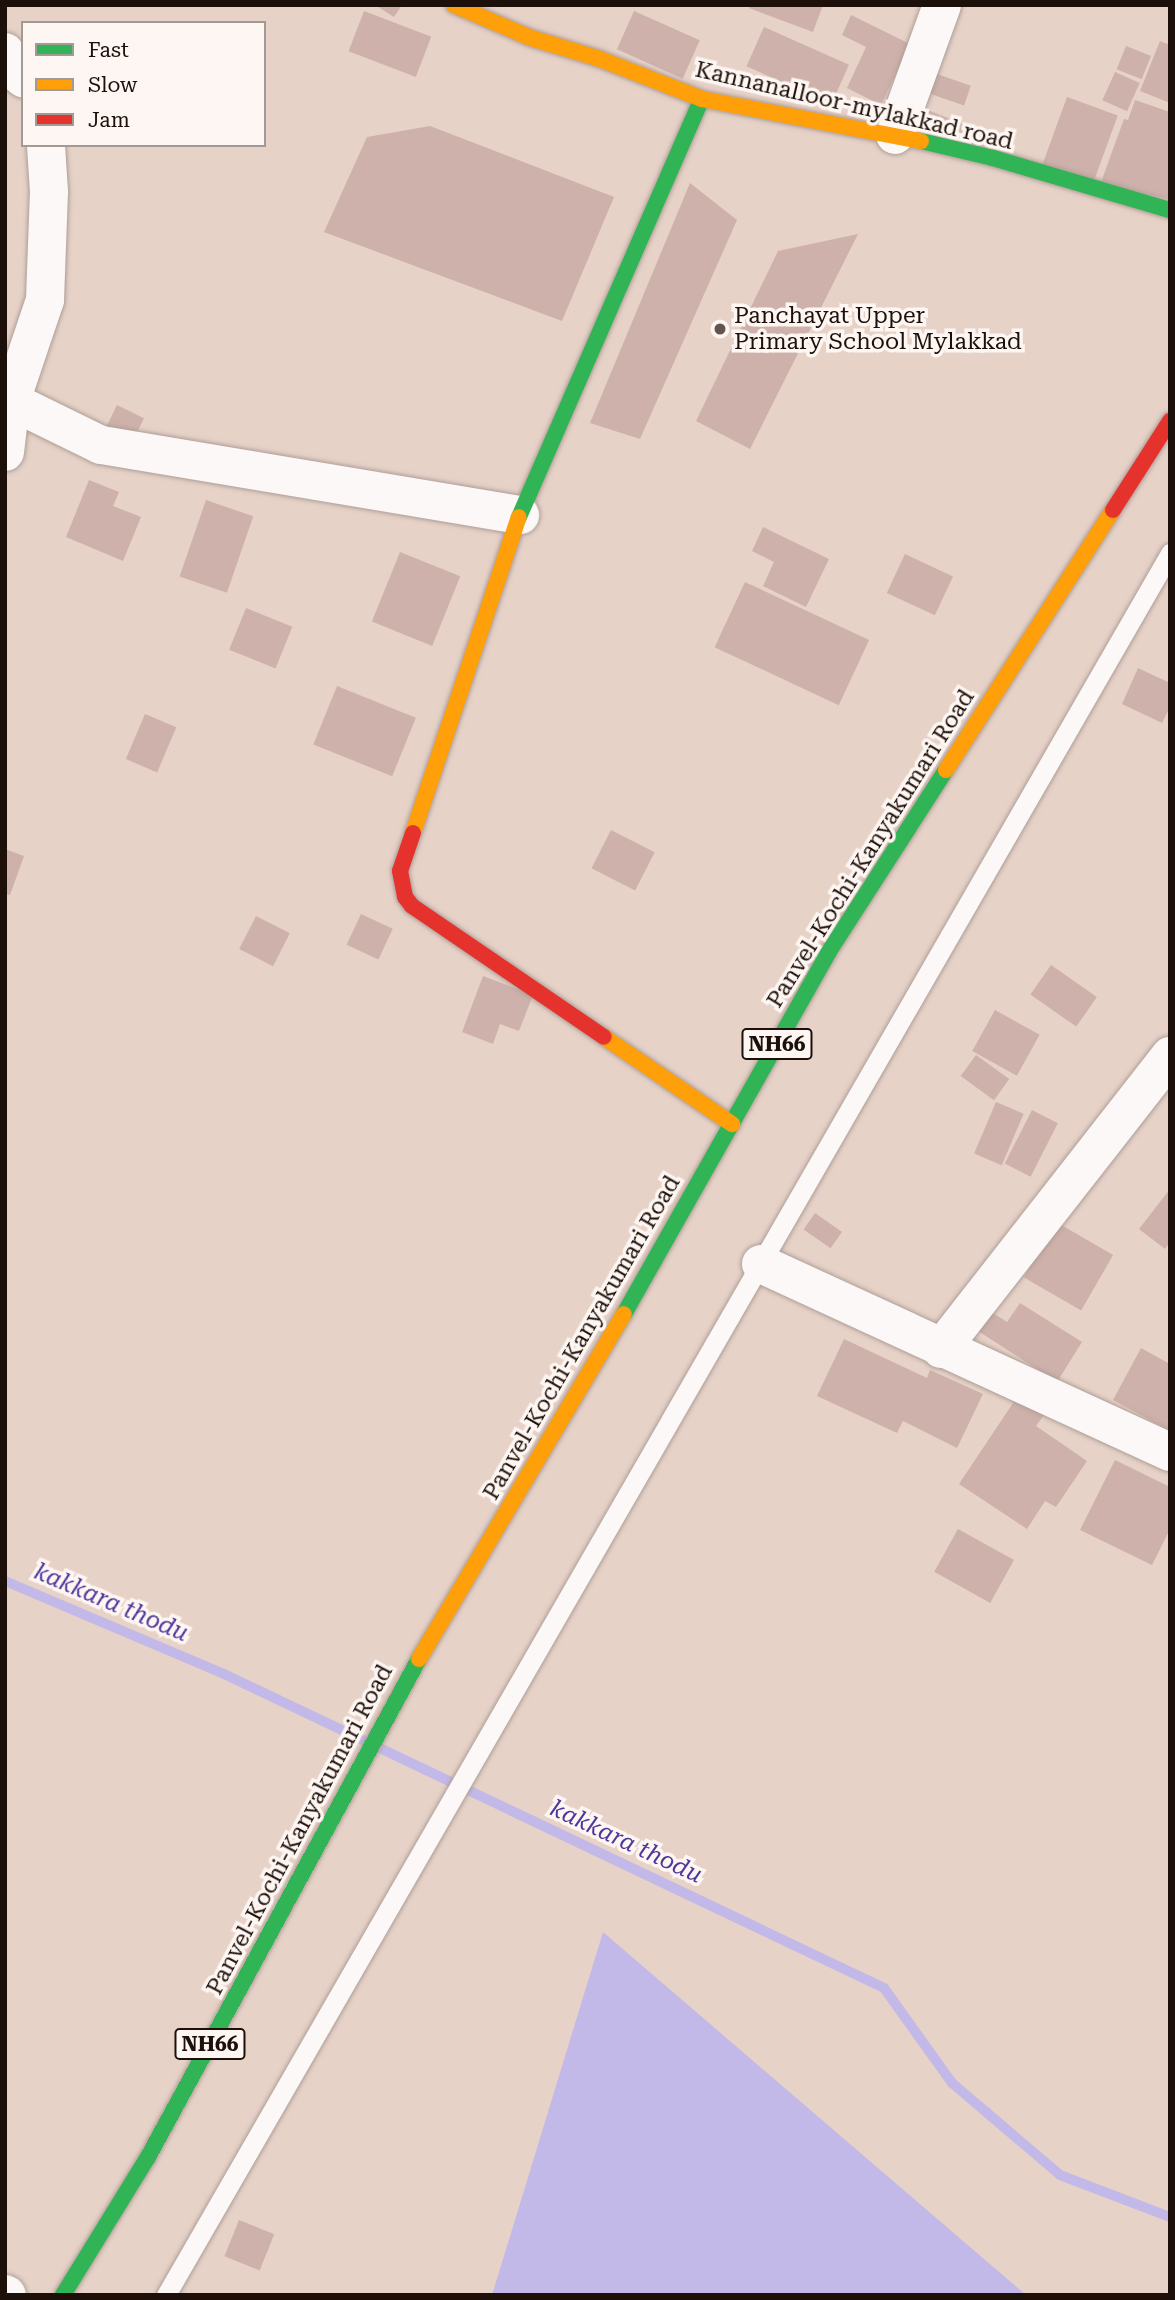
<!DOCTYPE html>
<html>
<head>
<meta charset="utf-8">
<style>
  body { margin:0 }
  #map { position:relative; width:1175px; height:2300px; overflow:hidden; background:#e7d2c8; font-family:"Roboto Serif",serif }
  div>[style] { position:absolute }
  .water>* { inset:0; background:#c3b9e9 }
  .stream>* { height:10px; margin:-5px; padding:0 5px; transform-origin:5px; border-radius:5px; background:#c3b9e9 }
  .building>* { inset:0; background:#ceb1aa; transform-origin:0 0 }
  .roads { filter:drop-shadow(0 0 2px #ae9f97) drop-shadow(0 0 2px #ae9f97) }
  .lane>* { height:19px; margin:-9.5px; padding:0 9.5px; transform-origin:9.5px; border-radius:9.5px; background:#fbf8f7 }
  .street>* { height:38px; margin:-19px; padding:0 19px; transform-origin:19px; border-radius:19px; background:#fbf8f7 }
  .fast>* { height:16px; margin:-8px; padding:0 8px; transform-origin:8px; border-radius:8px; background:#30b455 }
  .slow>* { height:16px; margin:-8px; padding:0 8px; transform-origin:8px; border-radius:8px; background:#ff9f0a }
  .jam>* { height:16px; margin:-8px; padding:0 8px; transform-origin:8px; border-radius:8px; background:#e5322d }
  .dots>* { width:19px; height:19px; translate:-50% -50%; box-sizing:border-box; border:4px solid #fef6f2; border-radius:50% }
  span { translate:-50% -50%; white-space:nowrap; text-align:center; line-height:1.15; -webkit-text-stroke:7px #fef6f2; paint-order:stroke }
  .shield-label span { padding:2px 5px; background:#fef6f2; border:2px solid; border-radius:5px; -webkit-text-stroke-width:0 }
  .shield-label { font-size:21px; color:#1d100a; font-weight:700 }
  .street-label { font-size:23px; color:#1d100a }
  .poi-label { font-size:23px; color:#1d100a }
  .left { translate:0 -50%; text-align:left }
  .water-label { font-size:24px; color:#4d379e; font-style:italic }
  .frame { position:absolute; inset:0; border:7px solid #1d100a; pointer-events:none }
  .legend { position:absolute; left:21px; top:21px; width:245px; height:126px; box-sizing:border-box; background:#fef6f2; border:2px solid #a49a95; margin:0; padding:9px 12px; list-style:none; font-size:21px; color:#1d100a }
  .legend li { display:flex; align-items:center; gap:14px; height:35px }
  .legend b { width:35px; border:2px solid #a49a95 }
</style>
</head>
<body>
<div id="map">
  <div class="water">
    <i style="clip-path:polygon(603px 1932px,1026px 2295px,492px 2295px)"></i>
  </div>
  <div class="stream">
    <i style="left:5px;top:1581px;width:238px;rotate:23deg"></i>
    <i style="left:224px;top:1674px;width:731px;rotate:25.44deg"></i>
    <i style="left:884px;top:1988px;width:117px;rotate:54.4deg"></i>
    <i style="left:952px;top:2083px;width:142px;rotate:40.4deg"></i>
    <i style="left:1060px;top:2175px;width:118px;rotate:20.9deg"></i>
  </div>
  <div class="building">
    <i style="clip-path:polygon(375px 5px,402px 5px,394px 17px)"></i>
    <i style="clip-path:polygon(750px 5px,823px 5px,813px 32px,749px 8px)"></i>
    <i style="left:364px;top:11px;width:72px;height:43px;rotate:21deg"></i>
    <i style="left:634px;top:11px;width:72px;height:42px;rotate:24deg"></i>
    <i style="clip-path:polygon(851px 15px,910px 44px,881px 105px,847px 88px,866px 47px,842px 35px)"></i>
    <i style="left:764px;top:27px;width:93px;height:43px;rotate:24deg"></i>
    <i style="clip-path:polygon(1160px 41px,1170px 45px,1170px 103px,1140px 91px)"></i>
    <i style="left:1126px;top:46px;width:27px;height:25px;rotate:22deg"></i>
    <i style="left:1115px;top:72px;width:27px;height:31px;rotate:24deg"></i>
    <i style="left:934px;top:73px;width:39px;height:21px;rotate:19deg"></i>
    <i style="left:1067px;top:97px;width:54px;height:72px;rotate:20deg"></i>
    <i style="clip-path:polygon(1135px 100px,1170px 112px,1170px 199px,1100px 185px,1124px 119px,1128px 120px)"></i>
    <i style="left:918px;top:106px;width:56px;height:14px;rotate:22deg"></i>
    <i style="clip-path:polygon(430px 126px,614px 197px,562px 321px,324px 232px,367px 137px)"></i>
    <i style="clip-path:polygon(690px 183px,737px 220px,640px 439px,590px 423px)"></i>
    <i style="clip-path:polygon(858px 234px,750px 449px,696px 421px,778px 251px)"></i>
    <i style="left:117px;top:405px;width:30px;height:24px;rotate:26deg"></i>
    <i style="clip-path:polygon(89px 480px,119px 492px,113px 506px,141px 517px,123px 561px,66px 537px)"></i>
    <i style="left:206px;top:500px;width:50px;height:81px;rotate:19deg"></i>
    <i style="clip-path:polygon(763px 527px,829px 559px,806px 607px,763px 586px,774px 562px,752px 551px)"></i>
    <i style="left:400px;top:552px;width:65px;height:75px;rotate:22deg"></i>
    <i style="left:905px;top:554px;width:53px;height:43px;rotate:25deg"></i>
    <i style="left:745px;top:582px;width:137px;height:72px;rotate:25deg"></i>
    <i style="left:246px;top:608px;width:50px;height:45px;rotate:22deg"></i>
    <i style="clip-path:polygon(1138px 668px,1170px 683px,1170px 707px,1162px 723px,1122px 704px)"></i>
    <i style="left:337px;top:686px;width:85px;height:63px;rotate:22deg"></i>
    <i style="left:145px;top:714px;width:34px;height:49px;rotate:23deg"></i>
    <i style="left:611px;top:830px;width:49px;height:43px;rotate:27deg"></i>
    <i style="clip-path:polygon(5px 849px,24px 856px,10px 895px,5px 894px)"></i>
    <i style="left:361px;top:914px;width:35px;height:34px;rotate:25deg"></i>
    <i style="left:256px;top:916px;width:38px;height:37px;rotate:27deg"></i>
    <i style="left:1051px;top:965px;width:56px;height:36px;rotate:35deg"></i>
    <i style="clip-path:polygon(483px 976px,533px 995px,519px 1031px,500px 1024px,493px 1044px,462px 1032px)"></i>
    <i style="left:995px;top:1010px;width:51px;height:47px;rotate:29deg"></i>
    <i style="left:976px;top:1055px;width:41px;height:26px;rotate:36deg"></i>
    <i style="left:996px;top:1102px;width:30px;height:56px;rotate:23deg"></i>
    <i style="left:1032px;top:1110px;width:29px;height:60px;rotate:27deg"></i>
    <i style="clip-path:polygon(1170px 1189px,1170px 1242px,1165px 1249px,1139px 1229px)"></i>
    <i style="left:815px;top:1213px;width:33px;height:20px;rotate:35deg"></i>
    <i style="left:1056px;top:1222px;width:66px;height:64px;rotate:30deg"></i>
    <i style="clip-path:polygon(1020px 1303px,1082px 1342px,1057px 1382px,975px 1329px,987px 1309px,1007px 1322px)"></i>
    <i style="clip-path:polygon(844px 1339px,927px 1378px,930px 1370px,983px 1394px,957px 1448px,903px 1421px,897px 1433px,817px 1396px)"></i>
    <i style="clip-path:polygon(1141px 1348px,1170px 1364px,1170px 1431px,1113px 1400px)"></i>
    <i style="clip-path:polygon(1017px 1397px,1044px 1415px,1036px 1426px,1087px 1461px,1056px 1507px,1045px 1501px,1027px 1529px,959px 1484px)"></i>
    <i style="clip-path:polygon(1115px 1460px,1170px 1487px,1170px 1529px,1152px 1565px,1080px 1530px)"></i>
    <i style="left:958px;top:1529px;width:64px;height:49px;rotate:29deg"></i>
    <i style="left:239px;top:2220px;width:38px;height:39px;rotate:22deg"></i>
  </div>
  <div class="roads">
    <div class="lane">
      <i style="left:166px;top:2295px;width:2011px;rotate:-60.04deg"></i>
    </div>
    <div class="street">
      <i style="left:5px;top:52px;width:17px;rotate:69deg"></i>
      <i style="left:11px;top:68px;width:16px;rotate:40deg"></i>
      <i style="left:895px;top:135px;width:138px;rotate:-70.1deg"></i>
      <i style="left:11px;top:401px;width:107px;rotate:-71.4deg"></i>
      <i style="left:45px;top:300px;width:108px;rotate:-87.9deg"></i>
      <i style="left:49px;top:192px;width:47px;rotate:-93.7deg"></i>
      <i style="left:5px;top:452px;width:51px;rotate:-83.3deg"></i>
      <i style="left:11px;top:401px;width:100px;rotate:26.1deg"></i>
      <i style="left:101px;top:445px;width:425px;rotate:9.5deg"></i>
      <i style="left:761px;top:1264px;width:450px;rotate:24.7deg"></i>
      <i style="left:941px;top:1349px;width:372px;rotate:-52deg"></i>
      <i style="left:5px;top:2294px;width:2px;rotate:27deg"></i>
    </div>
    <div class="fast">
      <i style="left:921px;top:141px;width:74px;rotate:13.3deg"></i>
      <i style="left:993px;top:158px;width:184px;rotate:16.4deg"></i>
      <i style="left:519px;top:517px;width:456px;rotate:-66.4deg"></i>
      <i style="left:624px;top:1314px;width:415px;rotate:-60.5deg"></i>
      <i style="left:828px;top:953px;width:218px;rotate:-57.2deg"></i>
      <i style="left:63px;top:2295px;width:162px;rotate:-58.4deg"></i>
      <i style="left:148px;top:2157px;width:567px;rotate:-61.45deg"></i>
    </div>
    <div class="slow">
      <i style="left:454px;top:5px;width:84px;rotate:23.2deg"></i>
      <i style="left:531px;top:38px;width:72px;rotate:16.9deg"></i>
      <i style="left:600px;top:59px;width:110px;rotate:21.4deg"></i>
      <i style="left:702px;top:99px;width:223px;rotate:10.9deg"></i>
      <i style="left:946px;top:770px;width:309px;rotate:-57.3deg"></i>
      <i style="left:413px;top:833px;width:333px;rotate:-71.5deg"></i>
      <i style="left:604px;top:1037px;width:155px;rotate:34.2deg"></i>
      <i style="left:419px;top:1659px;width:401px;rotate:-59.3deg"></i>
    </div>
    <div class="jam">
      <i style="left:1113px;top:510px;width:106px;rotate:-57.4deg"></i>
      <i style="left:413px;top:833px;width:40px;rotate:108.9deg"></i>
      <i style="left:400px;top:871px;width:26px;rotate:79deg"></i>
      <i style="left:405px;top:897px;width:11px;rotate:52deg"></i>
      <i style="left:412px;top:906px;width:232px;rotate:34.3deg"></i>
    </div>
  </div>
  <div class="dots">
    <i style="left:720px;top:329px;background:#64544c"></i>
  </div>
  <div class="shield-label">
    <span style="left:777px;top:1044px">NH66</span>
    <span style="left:210px;top:2044px">NH66</span>
  </div>
  <div class="street-label">
    <span style="left:854px;top:106px;rotate:13deg">Kannanalloor-mylakkad road</span>
    <span style="left:871px;top:849px;rotate:-58deg">Panvel-Kochi-Kanyakumari Road</span>
    <span style="left:582px;top:1338px;rotate:-60deg">Panvel-Kochi-Kanyakumari Road</span>
    <span style="left:300px;top:1830px;rotate:-62deg">Panvel-Kochi-Kanyakumari Road</span>
  </div>
  <div class="poi-label">
    <span class="left" style="left:734px;top:329px">Panchayat Upper<br>Primary School Mylakkad</span>
  </div>
  <div class="water-label">
    <span style="left:111px;top:1603px;rotate:23deg">kakkara thodu</span>
    <span style="left:626px;top:1842px;rotate:25deg">kakkara thodu</span>
  </div>
  <div class="frame"></div>
  <ul class="legend">
  <li><b style="height:9px;background:#30b455"></b>Fast</li>
  <li><b style="height:9px;background:#ff9f0a"></b>Slow</li>
  <li><b style="height:9px;background:#e5322d"></b>Jam</li>
  </ul>
</div>
</body>
</html>
